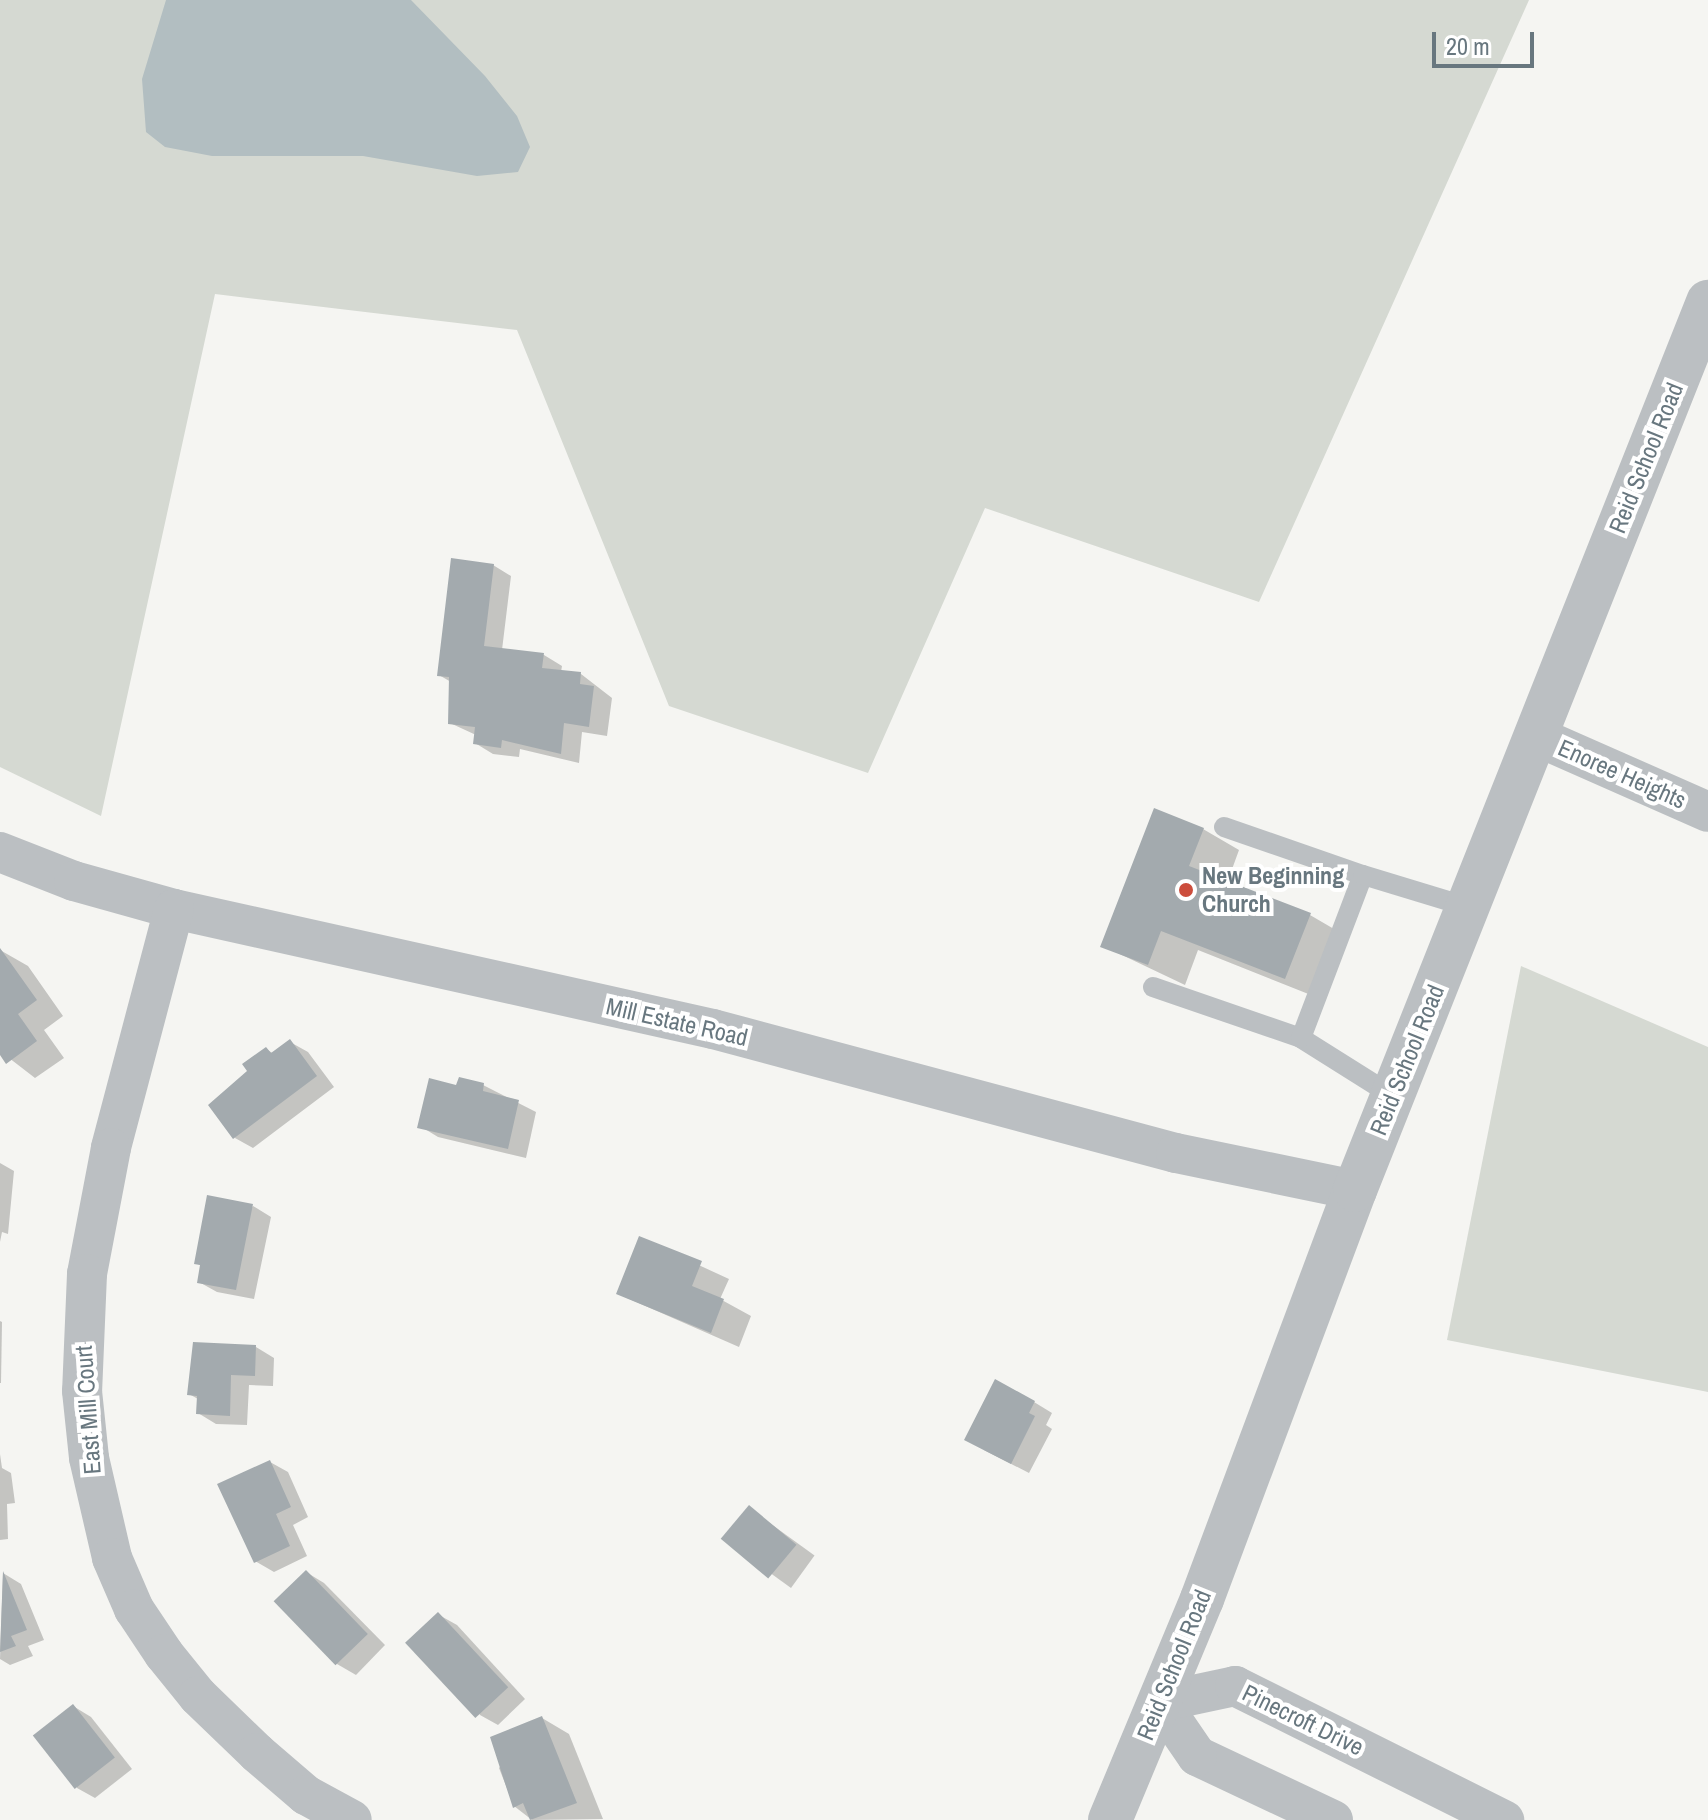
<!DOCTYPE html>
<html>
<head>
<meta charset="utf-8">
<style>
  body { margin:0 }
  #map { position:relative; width:1708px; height:1820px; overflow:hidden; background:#f5f5f2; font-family:"Archivo Narrow",sans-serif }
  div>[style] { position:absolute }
  .green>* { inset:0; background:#d5d9d2 }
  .water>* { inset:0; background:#b2bec1 }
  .shadow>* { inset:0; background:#0003; transform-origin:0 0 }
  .building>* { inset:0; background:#a3aaae; transform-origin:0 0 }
  .service>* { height:20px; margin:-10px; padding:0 10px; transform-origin:10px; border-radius:10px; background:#bbbfc2 }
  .minor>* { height:40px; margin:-20px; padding:0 20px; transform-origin:20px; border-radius:20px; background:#bbbfc2 }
  .tertiary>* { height:44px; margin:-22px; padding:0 22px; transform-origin:22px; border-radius:22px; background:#bbbfc2 }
  .dots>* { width:22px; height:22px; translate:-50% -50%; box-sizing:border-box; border:4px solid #fff; border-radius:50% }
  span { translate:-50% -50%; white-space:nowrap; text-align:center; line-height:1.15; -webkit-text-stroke:8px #fff; paint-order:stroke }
  .street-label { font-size:24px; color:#68777f }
  .poi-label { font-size:24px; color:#68777f; font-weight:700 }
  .left { translate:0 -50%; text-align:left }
  .scale { position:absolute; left:1432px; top:32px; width:102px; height:36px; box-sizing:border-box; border:4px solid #68777f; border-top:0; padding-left:10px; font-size:24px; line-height:28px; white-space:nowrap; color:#68777f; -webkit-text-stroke:6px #fff; paint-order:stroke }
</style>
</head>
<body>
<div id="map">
  <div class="green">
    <i style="clip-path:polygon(0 0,1529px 0,1259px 602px,985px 508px,868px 773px,669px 706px,517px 330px,215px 294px,101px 816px,0 767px)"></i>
    <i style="clip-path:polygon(1521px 966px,1708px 1047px,1708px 1392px,1447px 1340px)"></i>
  </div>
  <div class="water">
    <i style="clip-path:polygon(166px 0,411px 0,485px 76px,517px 116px,530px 147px,518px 172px,477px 176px,363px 156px,212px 156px,165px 147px,146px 132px,142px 79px)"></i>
  </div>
  <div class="shadow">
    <i style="clip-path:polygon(493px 565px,511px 576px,502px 650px,544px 655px,562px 666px,561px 672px,581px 674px,612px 698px,607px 736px,582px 732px,579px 763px,520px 749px,519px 757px,493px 754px,475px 743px,476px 735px,450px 723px,451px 682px,439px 675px)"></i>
    <i style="clip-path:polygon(1203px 829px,1239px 850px,1227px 883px,1310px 915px,1346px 936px,1321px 999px,1198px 950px,1185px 985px,1103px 946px)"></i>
    <i style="clip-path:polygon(0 950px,28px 966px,63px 1016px,44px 1030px,64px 1058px,35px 1078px,0 1051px)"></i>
    <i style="clip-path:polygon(290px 1042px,308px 1052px,334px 1087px,253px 1148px,235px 1138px,250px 1071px,266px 1049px,274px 1054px)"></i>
    <i style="clip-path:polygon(483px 1085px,536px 1112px,526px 1158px,438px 1137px,420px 1126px,458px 1087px)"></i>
    <i style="clip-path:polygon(0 1163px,14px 1171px,8px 1234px,2px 1232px,0 1242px)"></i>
    <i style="clip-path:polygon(253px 1206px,271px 1217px,254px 1299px,217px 1292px,199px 1282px,202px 1266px,196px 1263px)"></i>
    <i style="clip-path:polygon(640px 1238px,729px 1279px,720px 1299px,751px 1316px,739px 1347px,618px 1294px)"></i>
    <i style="clip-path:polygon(0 1321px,2px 1322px,1px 1383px,0 1383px)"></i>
    <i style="clip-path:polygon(256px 1347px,274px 1358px,273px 1386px,249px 1385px,247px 1425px,216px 1424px,198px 1413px,198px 1399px,189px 1394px)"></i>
    <i style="clip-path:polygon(1034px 1402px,1052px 1413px,1046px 1425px,1052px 1429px,1029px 1473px,984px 1450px)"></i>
    <i style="clip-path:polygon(0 1454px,2px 1468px,11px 1473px,15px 1503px,7px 1504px,8px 1539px,0 1540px)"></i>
    <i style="clip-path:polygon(270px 1462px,288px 1472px,308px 1517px,293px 1525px,307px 1556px,274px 1572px,255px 1561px)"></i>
    <i style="left:749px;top:1508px;width:81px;height:40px;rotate:36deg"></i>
    <i style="clip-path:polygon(306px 1572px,324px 1583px,385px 1645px,356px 1675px,337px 1664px)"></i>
    <i style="clip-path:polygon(3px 1573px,21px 1584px,44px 1640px,28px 1646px,33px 1656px,10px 1665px,0 1659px)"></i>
    <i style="clip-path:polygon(439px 1615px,457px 1625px,525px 1699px,498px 1725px,480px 1715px)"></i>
    <i style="clip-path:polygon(73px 1706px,91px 1717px,132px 1769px,95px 1798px,77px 1788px)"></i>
    <i style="clip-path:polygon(542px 1718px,569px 1734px,603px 1819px,532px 1820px,514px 1806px,499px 1768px)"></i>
  </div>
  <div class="building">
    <i style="clip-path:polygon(451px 558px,494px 564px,484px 646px,544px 653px,542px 668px,581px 672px,580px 684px,594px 686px,589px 727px,564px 723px,561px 754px,502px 740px,501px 748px,473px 744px,475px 727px,448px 724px,449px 677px,437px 676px)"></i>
    <i style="clip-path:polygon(1154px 808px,1204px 828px,1189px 866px,1311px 913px,1285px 979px,1161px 931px,1148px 965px,1100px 947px)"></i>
    <i style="clip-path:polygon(0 948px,37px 1000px,18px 1014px,37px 1041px,6px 1064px,0 1055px)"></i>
    <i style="clip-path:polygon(290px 1039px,317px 1076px,233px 1139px,208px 1105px,247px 1071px,242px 1064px,266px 1047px,271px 1053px)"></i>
    <i style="clip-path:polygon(459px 1077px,484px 1083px,483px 1091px,519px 1100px,508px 1149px,417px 1128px,429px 1078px,456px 1085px)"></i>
    <i style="clip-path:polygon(207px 1195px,253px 1204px,236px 1290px,197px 1283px,200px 1265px,194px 1264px)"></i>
    <i style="clip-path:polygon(639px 1236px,702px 1261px,692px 1286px,724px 1299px,711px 1333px,616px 1294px)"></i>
    <i style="clip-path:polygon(193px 1342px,256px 1345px,255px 1376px,231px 1375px,230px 1416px,196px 1414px,197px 1396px,187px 1395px)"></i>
    <i style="clip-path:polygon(995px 1379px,1035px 1401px,1029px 1413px,1035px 1416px,1011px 1464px,964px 1440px)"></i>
    <i style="clip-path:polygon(270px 1460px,291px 1507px,276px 1514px,290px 1546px,254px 1563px,217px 1484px)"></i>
    <i style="left:749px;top:1505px;width:62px;height:44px;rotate:40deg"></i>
    <i style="left:306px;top:1570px;width:89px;height:45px;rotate:46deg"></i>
    <i style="clip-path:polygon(3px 1571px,27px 1630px,11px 1636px,16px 1646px,0 1652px)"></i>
    <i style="left:438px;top:1612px;width:103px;height:45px;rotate:47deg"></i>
    <i style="left:73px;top:1704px;width:68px;height:51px;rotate:52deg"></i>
    <i style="clip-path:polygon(542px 1716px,577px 1803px,530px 1820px,523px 1803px,513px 1808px,490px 1737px)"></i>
  </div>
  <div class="service">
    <i style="left:1224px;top:827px;width:147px;rotate:19.1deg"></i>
    <i style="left:1153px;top:987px;width:157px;rotate:19deg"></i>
    <i style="left:1393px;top:1096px;width:109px;rotate:-147.8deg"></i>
    <i style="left:1301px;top:1038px;width:174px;rotate:-69.2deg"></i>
    <i style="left:1363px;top:875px;width:110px;rotate:16.9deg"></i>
  </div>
  <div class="minor">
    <i style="left:1536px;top:736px;width:188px;rotate:23.8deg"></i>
    <i style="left:0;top:852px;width:79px;rotate:21.4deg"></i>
    <i style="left:74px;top:881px;width:104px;rotate:15.6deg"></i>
    <i style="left:174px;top:909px;width:552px;rotate:12.55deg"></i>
    <i style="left:713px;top:1029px;width:479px;rotate:15deg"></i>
    <i style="left:1176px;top:1153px;width:183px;rotate:11.7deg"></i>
    <i style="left:174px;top:909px;width:247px;rotate:104.8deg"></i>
    <i style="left:111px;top:1148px;width:128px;rotate:100.8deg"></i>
    <i style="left:87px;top:1274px;width:117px;rotate:92.4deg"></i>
    <i style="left:82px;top:1391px;width:67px;rotate:84deg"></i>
    <i style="left:89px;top:1458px;width:103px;rotate:77deg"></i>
    <i style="left:112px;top:1558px;width:56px;rotate:66.7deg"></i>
    <i style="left:134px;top:1609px;width:54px;rotate:56.3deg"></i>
    <i style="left:164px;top:1654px;width:54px;rotate:51deg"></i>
    <i style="left:198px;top:1696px;width:82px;rotate:44deg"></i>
    <i style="left:257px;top:1753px;width:65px;rotate:40.6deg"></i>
    <i style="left:306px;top:1795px;width:52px;rotate:28.5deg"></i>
    <i style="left:1333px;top:1820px;width:150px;rotate:-154.8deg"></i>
    <i style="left:1197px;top:1756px;width:65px;rotate:-124.4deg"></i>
    <i style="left:1160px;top:1702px;width:77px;rotate:-12deg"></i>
    <i style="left:1235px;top:1686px;width:301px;rotate:26.5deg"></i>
  </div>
  <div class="tertiary">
    <i style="left:1110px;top:1820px;width:239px;rotate:-67.4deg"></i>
    <i style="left:1202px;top:1599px;width:437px;rotate:-69.5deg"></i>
    <i style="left:1355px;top:1190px;width:956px;rotate:-68.32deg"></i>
  </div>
  <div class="dots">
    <i style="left:1186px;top:890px;background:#cc4d3c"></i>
  </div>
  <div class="street-label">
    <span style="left:1646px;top:458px;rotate:-68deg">Reid School Road</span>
    <span style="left:1622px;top:774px;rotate:24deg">Enoree Heights</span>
    <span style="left:677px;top:1022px;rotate:13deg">Mill Estate Road</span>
    <span style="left:1407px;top:1060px;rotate:-68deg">Reid School Road</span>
    <span style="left:88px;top:1410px;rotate:-94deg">East Mill Court</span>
    <span style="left:1174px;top:1665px;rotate:-68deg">Reid School Road</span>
    <span style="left:1303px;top:1720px;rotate:26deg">Pinecroft Drive</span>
  </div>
  <div class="poi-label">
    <span class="left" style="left:1202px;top:890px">New Beginning<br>Church</span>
  </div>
  <div class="scale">20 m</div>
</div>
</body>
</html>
